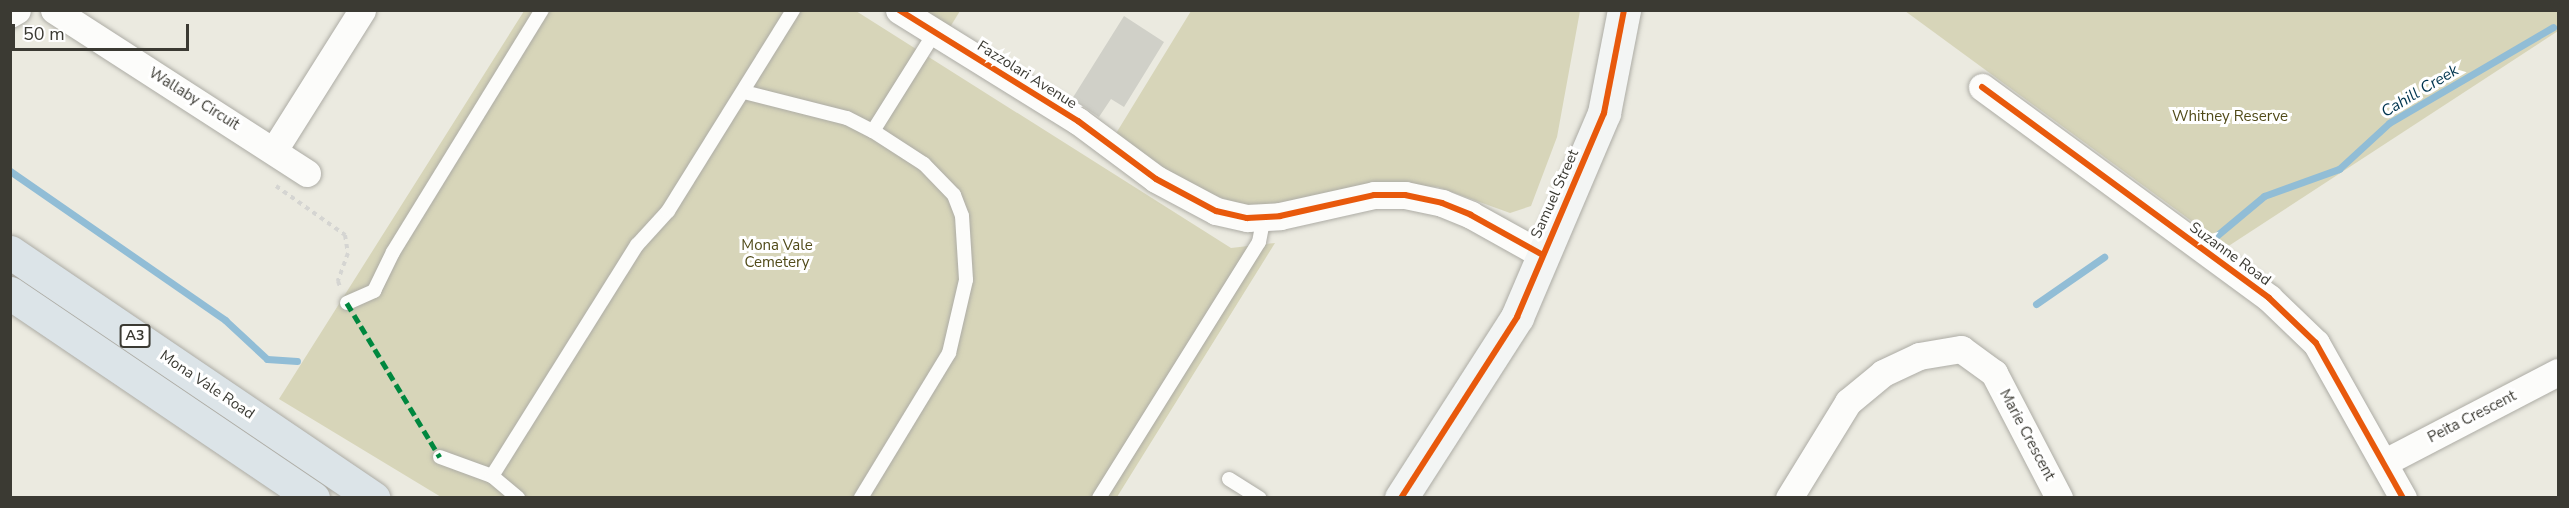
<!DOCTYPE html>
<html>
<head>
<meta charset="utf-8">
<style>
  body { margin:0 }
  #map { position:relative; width:2569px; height:508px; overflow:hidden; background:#ebeae0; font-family:"Nunito Sans",sans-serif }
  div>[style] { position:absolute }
  .green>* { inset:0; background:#d7d5b9 }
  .stream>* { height:7px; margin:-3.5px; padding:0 3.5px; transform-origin:3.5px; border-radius:3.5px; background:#91bdd6 }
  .building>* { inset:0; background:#d0d0c8 }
  .path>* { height:4px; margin-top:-2px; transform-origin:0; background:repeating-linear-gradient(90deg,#d5d5d2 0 4.5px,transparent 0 9px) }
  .roads { filter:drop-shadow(0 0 2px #adaca5) drop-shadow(0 0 2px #adaca5) }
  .lane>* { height:14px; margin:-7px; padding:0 7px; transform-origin:7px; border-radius:7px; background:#fcfcfa }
  .street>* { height:27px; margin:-13.5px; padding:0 13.5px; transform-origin:13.5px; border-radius:13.5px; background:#fcfcfa }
  .secondary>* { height:33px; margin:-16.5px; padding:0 16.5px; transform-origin:16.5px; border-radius:16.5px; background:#f3f5f4 }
  .highway>* { height:33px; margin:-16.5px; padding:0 16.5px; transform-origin:16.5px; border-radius:16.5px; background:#dce4e8 }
  .quiet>* { height:4.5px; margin-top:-2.25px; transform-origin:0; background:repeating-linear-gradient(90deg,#00873e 0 9px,transparent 0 13.5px) }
  .cycleway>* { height:6px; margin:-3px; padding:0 3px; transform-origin:3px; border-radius:3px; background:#e8590c }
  span { translate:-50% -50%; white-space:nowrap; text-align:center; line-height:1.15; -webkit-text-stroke:6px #fff; paint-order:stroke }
  .shield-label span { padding:2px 4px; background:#fff; border:2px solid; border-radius:4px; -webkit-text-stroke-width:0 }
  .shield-label { font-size:14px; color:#3b3a33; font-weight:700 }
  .street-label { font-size:15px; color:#3b3a33 }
  .park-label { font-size:15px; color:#504a18 }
  .water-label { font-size:16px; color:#00354f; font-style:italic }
  .frame { position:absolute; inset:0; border:12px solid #3b3a33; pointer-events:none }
  .scale { position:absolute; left:12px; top:24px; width:177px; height:27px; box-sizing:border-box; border:3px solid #3b3a33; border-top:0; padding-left:8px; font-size:18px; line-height:21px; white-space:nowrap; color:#3b3a33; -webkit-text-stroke:4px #fff; paint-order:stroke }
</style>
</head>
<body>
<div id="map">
  <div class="green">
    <i style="clip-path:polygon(2558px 10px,2558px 31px,2227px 247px,1905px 11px)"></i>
    <i style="clip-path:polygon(524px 11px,856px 11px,1231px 248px,1275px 243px,1117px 497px,441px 497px,279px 399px)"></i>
    <i style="clip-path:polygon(912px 11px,960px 11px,947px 32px)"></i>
    <i style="clip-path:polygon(1191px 11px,1580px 11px,1557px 137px,1531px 206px,1510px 213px,1438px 187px,1388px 183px,1250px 208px,1194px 188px,1115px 135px)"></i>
  </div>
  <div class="stream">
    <i style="left:10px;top:171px;width:262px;rotate:34.7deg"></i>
    <i style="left:225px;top:320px;width:57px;rotate:42.9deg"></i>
    <i style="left:267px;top:359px;width:30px;rotate:4deg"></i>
    <i style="left:2215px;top:237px;width:64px;rotate:-39.9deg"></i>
    <i style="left:2264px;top:196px;width:80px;rotate:-19.8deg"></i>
    <i style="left:2339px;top:169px;width:68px;rotate:-42.6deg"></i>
    <i style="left:2389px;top:123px;width:190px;rotate:-30.3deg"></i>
    <i style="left:2036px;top:304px;width:83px;rotate:-34.7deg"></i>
  </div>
  <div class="building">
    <i style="clip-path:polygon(1124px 16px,1164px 42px,1124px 107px,1111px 99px,1099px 117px,1072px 99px)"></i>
  </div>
  <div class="path">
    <i style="left:276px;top:186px;width:85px;rotate:35.4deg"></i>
    <i style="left:345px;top:235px;width:18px;rotate:81deg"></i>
    <i style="left:348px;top:253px;width:30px;rotate:110deg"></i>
    <i style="left:338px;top:281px;width:6px;rotate:72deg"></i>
  </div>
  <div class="roads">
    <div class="lane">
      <i style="left:744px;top:92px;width:106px;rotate:14.2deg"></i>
      <i style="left:847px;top:118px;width:29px;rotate:27deg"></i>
      <i style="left:873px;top:131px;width:61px;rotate:32.9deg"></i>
      <i style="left:924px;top:164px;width:43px;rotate:45.9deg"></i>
      <i style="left:954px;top:195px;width:22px;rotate:69deg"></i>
      <i style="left:962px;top:216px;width:64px;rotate:86.4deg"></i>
      <i style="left:966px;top:280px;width:75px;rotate:103.1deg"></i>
      <i style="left:949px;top:353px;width:170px;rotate:121.3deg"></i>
      <i style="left:873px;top:131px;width:117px;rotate:-57.9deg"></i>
      <i style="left:347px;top:303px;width:30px;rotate:-24deg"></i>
      <i style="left:374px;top:291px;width:43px;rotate:-64deg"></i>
      <i style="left:393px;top:252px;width:284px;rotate:-58.4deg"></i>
      <i style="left:440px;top:457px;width:55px;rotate:20.1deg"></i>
      <i style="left:492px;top:476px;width:34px;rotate:40deg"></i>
      <i style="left:492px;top:476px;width:273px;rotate:-57.9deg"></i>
      <i style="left:637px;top:245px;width:46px;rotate:-47.6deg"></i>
      <i style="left:668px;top:211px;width:237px;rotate:-58.1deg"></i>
      <i style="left:1229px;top:479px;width:36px;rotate:32deg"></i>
      <i style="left:1099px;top:498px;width:302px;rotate:-58deg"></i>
      <i style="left:1259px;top:242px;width:25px;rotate:-79deg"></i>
    </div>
    <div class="street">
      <i style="left:54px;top:10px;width:301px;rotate:32.8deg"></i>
      <i style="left:899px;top:10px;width:211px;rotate:31.8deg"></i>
      <i style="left:1078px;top:121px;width:97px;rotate:36.6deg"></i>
      <i style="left:1156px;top:179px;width:68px;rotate:28.1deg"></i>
      <i style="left:1216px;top:211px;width:32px;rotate:13deg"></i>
      <i style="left:1247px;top:218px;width:33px;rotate:-3deg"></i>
      <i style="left:1280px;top:216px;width:96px;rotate:-12.6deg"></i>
      <i style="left:1374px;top:195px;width:31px"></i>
      <i style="left:1405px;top:195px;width:38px;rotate:12deg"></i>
      <i style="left:1442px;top:203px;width:31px;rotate:22deg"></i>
      <i style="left:1471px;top:215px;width:80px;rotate:29.1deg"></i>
      <i style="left:10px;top:14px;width:8px;rotate:-30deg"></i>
      <i style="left:1982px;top:87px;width:356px;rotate:36.3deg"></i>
      <i style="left:2269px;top:298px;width:65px;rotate:43.8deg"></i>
      <i style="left:2316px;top:343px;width:178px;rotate:60.7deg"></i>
      <i style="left:274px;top:150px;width:165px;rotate:-57.8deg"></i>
      <i style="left:2385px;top:462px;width:195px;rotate:-27.5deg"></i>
      <i style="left:1789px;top:498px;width:113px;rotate:-58.4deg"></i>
      <i style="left:1848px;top:402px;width:45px;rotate:-39.6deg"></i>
      <i style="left:1883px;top:373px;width:40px;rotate:-25deg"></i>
      <i style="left:1919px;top:356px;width:43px;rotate:-9.5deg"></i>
      <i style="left:1961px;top:349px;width:41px;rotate:36deg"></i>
      <i style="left:1994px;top:373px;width:141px;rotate:62.5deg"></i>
    </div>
    <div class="secondary">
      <i style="left:1401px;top:498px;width:215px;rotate:-57.3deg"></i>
      <i style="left:1517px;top:317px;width:222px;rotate:-66.9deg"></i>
      <i style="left:1604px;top:113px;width:105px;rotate:-79deg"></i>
    </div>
    <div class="highway">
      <i style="left:10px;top:252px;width:439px;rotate:34.1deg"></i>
      <i style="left:10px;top:293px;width:366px;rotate:34.1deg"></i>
    </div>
  </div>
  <div class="quiet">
    <i style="left:347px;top:303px;width:180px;rotate:58.9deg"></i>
  </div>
  <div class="cycleway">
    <i style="left:899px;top:10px;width:211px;rotate:31.8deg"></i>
    <i style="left:1078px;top:121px;width:97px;rotate:36.6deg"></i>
    <i style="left:1156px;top:179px;width:68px;rotate:28.1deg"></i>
    <i style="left:1216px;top:211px;width:32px;rotate:13deg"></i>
    <i style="left:1247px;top:218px;width:33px;rotate:-3deg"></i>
    <i style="left:1280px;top:216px;width:96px;rotate:-12.6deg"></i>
    <i style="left:1374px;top:195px;width:31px"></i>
    <i style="left:1405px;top:195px;width:38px;rotate:12deg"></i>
    <i style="left:1442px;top:203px;width:31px;rotate:22deg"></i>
    <i style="left:1471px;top:215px;width:80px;rotate:29.1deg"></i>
    <i style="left:1982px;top:87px;width:356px;rotate:36.3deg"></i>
    <i style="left:2269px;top:298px;width:65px;rotate:43.8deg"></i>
    <i style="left:2316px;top:343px;width:178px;rotate:60.7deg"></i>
    <i style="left:1401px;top:498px;width:215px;rotate:-57.3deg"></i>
    <i style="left:1517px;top:317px;width:222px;rotate:-66.9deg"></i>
    <i style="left:1604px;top:113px;width:105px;rotate:-79deg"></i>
  </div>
  <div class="shield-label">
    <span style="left:135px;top:336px">A3</span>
  </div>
  <div class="street-label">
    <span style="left:1027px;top:75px;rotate:32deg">Fazzolari Avenue</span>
    <span style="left:194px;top:99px;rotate:32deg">Wallaby Circuit</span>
    <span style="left:1555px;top:194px;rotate:-66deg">Samuel Street</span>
    <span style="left:2230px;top:254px;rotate:36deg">Suzanne Road</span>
    <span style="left:207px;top:385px;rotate:34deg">Mona Vale Road</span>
    <span style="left:2472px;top:417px;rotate:-27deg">Peita Crescent</span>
    <span style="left:2027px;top:435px;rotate:62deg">Marie Crescent</span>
  </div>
  <div class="park-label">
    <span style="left:2230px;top:117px">Whitney Reserve</span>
    <span style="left:777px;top:254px">Mona Vale<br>Cemetery</span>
  </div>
  <div class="water-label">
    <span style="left:2420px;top:91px;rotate:-31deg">Cahill Creek</span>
  </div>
  <div class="frame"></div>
  <div class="scale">50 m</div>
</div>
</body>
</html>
